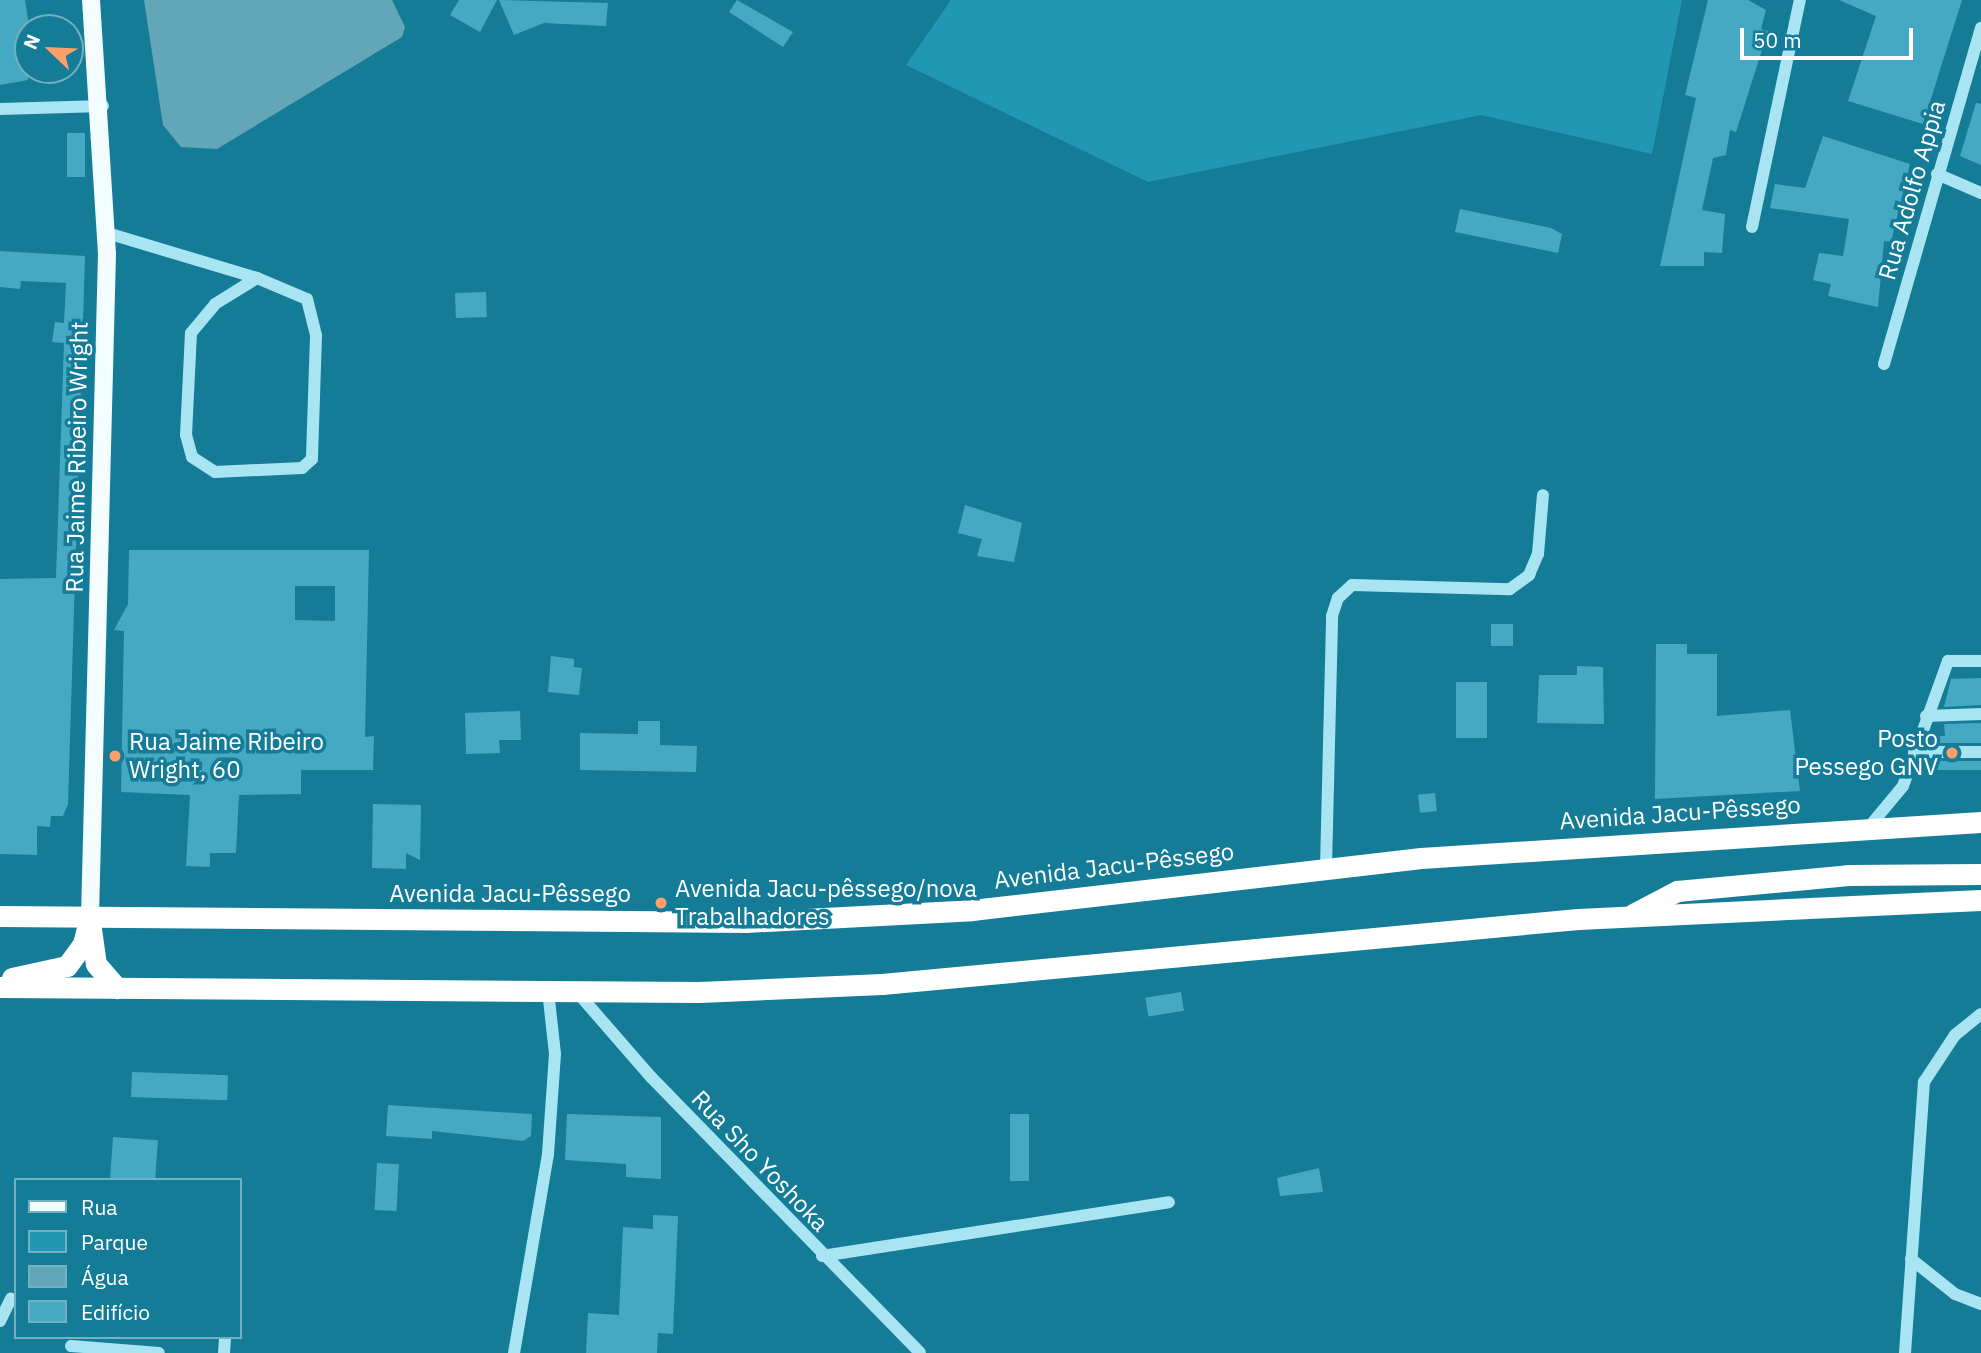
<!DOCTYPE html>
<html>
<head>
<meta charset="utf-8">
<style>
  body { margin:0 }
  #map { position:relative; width:1981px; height:1353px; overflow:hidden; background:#157c98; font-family:"IBM Plex Sans",sans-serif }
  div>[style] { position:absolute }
  .green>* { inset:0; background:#2197b3 }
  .water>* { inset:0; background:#62a6b8 }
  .building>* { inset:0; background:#46a9c3; transform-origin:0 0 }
  .minor>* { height:12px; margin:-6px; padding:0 6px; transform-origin:6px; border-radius:6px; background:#a8e4f2 }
  .major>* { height:18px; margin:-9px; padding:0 9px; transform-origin:9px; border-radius:9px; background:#f3fcff }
  .highway>* { height:21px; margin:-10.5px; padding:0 10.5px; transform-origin:10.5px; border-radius:10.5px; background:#fff }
  .dots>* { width:19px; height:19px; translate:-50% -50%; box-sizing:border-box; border:4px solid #157c98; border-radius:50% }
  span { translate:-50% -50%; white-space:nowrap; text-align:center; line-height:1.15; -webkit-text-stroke:7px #157c98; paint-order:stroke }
  .street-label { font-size:24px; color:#fff }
  .poi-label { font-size:24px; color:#fff }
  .right { translate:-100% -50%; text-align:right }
  .left { translate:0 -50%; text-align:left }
  .legend { position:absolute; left:14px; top:1178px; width:228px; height:161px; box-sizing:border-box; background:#157c98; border:2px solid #73b0c1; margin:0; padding:9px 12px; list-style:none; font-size:21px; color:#fff }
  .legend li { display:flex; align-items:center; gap:14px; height:35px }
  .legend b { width:35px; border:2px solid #73b0c1 }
  .north { position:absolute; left:14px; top:14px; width:70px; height:70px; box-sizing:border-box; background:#157c98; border:2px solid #73b0c1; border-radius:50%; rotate:293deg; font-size:19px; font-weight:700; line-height:28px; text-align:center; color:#fff }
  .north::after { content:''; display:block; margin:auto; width:24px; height:32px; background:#ff9f69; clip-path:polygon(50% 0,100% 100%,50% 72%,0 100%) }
  .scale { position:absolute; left:1740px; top:28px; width:173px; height:32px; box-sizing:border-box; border:4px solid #fff; border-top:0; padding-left:9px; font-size:21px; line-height:24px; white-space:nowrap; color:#fff; -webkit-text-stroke:5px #157c98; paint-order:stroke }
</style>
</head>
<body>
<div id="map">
  <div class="green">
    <i style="clip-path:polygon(951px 0,1682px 0,1652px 154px,1481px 115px,1148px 182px,906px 65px)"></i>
  </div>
  <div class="water">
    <i style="clip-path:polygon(144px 0,392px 0,405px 27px,402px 37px,217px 149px,181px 147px,163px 125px)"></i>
  </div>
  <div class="building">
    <i style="clip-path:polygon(0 0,25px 0,28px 20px,28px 80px,0 85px)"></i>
    <i style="clip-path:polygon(459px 0,497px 0,480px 32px,450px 15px)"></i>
    <i style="clip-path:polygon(499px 0,608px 3px,606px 26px,544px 23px,514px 35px)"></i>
    <i style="clip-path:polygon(737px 0,793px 32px,783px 47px,729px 12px)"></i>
    <i style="clip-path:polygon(1708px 0,1748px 0,1766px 10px,1761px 29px,1768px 31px,1736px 132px,1730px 130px,1726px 155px,1713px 158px,1702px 210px,1725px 214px,1722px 253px,1704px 252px,1704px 266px,1660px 266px,1696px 98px,1685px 95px)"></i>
    <i style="clip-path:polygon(1839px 0,1962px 0,1923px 124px,1848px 101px,1876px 16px)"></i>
    <i style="clip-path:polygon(1976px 103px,1981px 104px,1981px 165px,1960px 156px)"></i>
    <i style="left:67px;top:133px;width:18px;height:44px"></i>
    <i style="clip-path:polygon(1823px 136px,1910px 164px,1891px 242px,1884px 241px,1878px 307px,1828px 296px,1831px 284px,1813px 280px,1819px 253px,1843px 256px,1849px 219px,1770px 208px,1775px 184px,1805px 188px)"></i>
    <i style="clip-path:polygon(1460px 209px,1551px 228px,1562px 234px,1558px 253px,1455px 232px)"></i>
    <i style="clip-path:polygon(0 251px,85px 256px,68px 804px,63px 816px,51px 816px,50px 827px,37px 826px,37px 855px,0 854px,0 579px,56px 578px,64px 343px,52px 342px,55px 322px,64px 323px,66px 283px,21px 281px,20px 289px,0 287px)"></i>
    <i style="left:486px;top:292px;width:25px;height:31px;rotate:88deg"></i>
    <i style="clip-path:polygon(965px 505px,1022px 523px,1014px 562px,977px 556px,982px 539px,958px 533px)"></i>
    <i style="clip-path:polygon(evenodd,129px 550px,369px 550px,365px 737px,374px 736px,373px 770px,301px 770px,301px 794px,239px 795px,236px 853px,210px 853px,210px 867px,186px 866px,190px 795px,121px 792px,124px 631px,114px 630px,128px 604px,129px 550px,295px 586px,335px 586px,335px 621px,295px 620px,295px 586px)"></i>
    <i style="left:1491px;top:624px;width:22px;height:22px"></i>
    <i style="clip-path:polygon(1656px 644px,1687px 644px,1687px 654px,1717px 654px,1717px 716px,1790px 710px,1800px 791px,1655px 799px)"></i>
    <i style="clip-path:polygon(551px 656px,574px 659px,574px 667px,582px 668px,579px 695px,548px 692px)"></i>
    <i style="clip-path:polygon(1577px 666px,1603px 667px,1604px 724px,1537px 723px,1539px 675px,1577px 675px)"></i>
    <i style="clip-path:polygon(1981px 678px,1981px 705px,1944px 707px,1951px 679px)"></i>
    <i style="left:1456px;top:682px;width:31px;height:56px"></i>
    <i style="clip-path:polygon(520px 711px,521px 740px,499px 740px,500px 753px,466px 754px,465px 713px)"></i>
    <i style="clip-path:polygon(638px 721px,660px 721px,660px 745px,697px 746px,696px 772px,580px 770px,580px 733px,638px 734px)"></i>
    <i style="clip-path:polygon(1981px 723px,1981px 743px,1928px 743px,1930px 736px,1945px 736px,1944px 724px)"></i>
    <i style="left:1922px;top:761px;width:59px;height:9px"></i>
    <i style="left:1435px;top:793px;width:18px;height:17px;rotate:84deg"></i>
    <i style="clip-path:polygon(373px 804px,421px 805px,420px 860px,406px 853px,406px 869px,372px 868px)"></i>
    <i style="left:1181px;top:992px;width:19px;height:36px;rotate:81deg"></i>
    <i style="left:132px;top:1072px;width:96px;height:25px;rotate:2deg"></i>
    <i style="clip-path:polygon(388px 1105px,532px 1114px,531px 1136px,523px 1141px,432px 1131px,432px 1139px,386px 1136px)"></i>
    <i style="clip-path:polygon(567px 1114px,661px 1117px,661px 1179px,626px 1177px,626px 1164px,565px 1160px)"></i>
    <i style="left:1010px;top:1114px;width:19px;height:67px"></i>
    <i style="left:113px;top:1137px;width:45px;height:43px;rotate:4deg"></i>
    <i style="left:377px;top:1163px;width:22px;height:47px;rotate:3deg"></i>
    <i style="clip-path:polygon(1319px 1168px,1323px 1192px,1280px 1196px,1277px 1178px)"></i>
    <i style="clip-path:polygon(653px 1215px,678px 1216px,673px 1334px,658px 1333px,657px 1353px,586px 1353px,588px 1313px,619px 1315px,623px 1227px,653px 1229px)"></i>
  </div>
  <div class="minor">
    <i style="left:0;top:109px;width:103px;rotate:-1.7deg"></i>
    <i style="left:1937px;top:174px;width:48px;rotate:23.4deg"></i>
    <i style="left:1752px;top:227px;width:232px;rotate:-78.1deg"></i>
    <i style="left:107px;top:233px;width:157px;rotate:16.7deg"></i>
    <i style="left:257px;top:278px;width:54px;rotate:22.8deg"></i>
    <i style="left:307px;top:299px;width:38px;rotate:76deg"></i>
    <i style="left:316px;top:336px;width:123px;rotate:91.9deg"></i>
    <i style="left:312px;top:459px;width:13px;rotate:138deg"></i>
    <i style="left:302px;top:468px;width:87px;rotate:177.4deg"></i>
    <i style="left:215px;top:472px;width:27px;rotate:-147deg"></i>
    <i style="left:192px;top:457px;width:23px;rotate:-105deg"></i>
    <i style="left:186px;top:435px;width:102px;rotate:-87.2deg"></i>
    <i style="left:191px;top:333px;width:38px;rotate:-50deg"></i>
    <i style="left:215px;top:304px;width:49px;rotate:-31.8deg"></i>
    <i style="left:1884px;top:364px;width:350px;rotate:-73.9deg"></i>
    <i style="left:1926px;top:716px;width:55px;rotate:-2.1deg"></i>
    <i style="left:1914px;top:752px;width:67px"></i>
    <i style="left:1869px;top:827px;width:53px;rotate:-50.3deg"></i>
    <i style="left:1903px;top:786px;width:133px;rotate:-70.2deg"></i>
    <i style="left:1948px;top:661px;width:33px"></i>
    <i style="left:1326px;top:867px;width:251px;rotate:-88.6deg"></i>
    <i style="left:1332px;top:616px;width:19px;rotate:-72deg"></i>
    <i style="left:1338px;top:598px;width:19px;rotate:-43deg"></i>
    <i style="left:1352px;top:585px;width:158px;rotate:1.5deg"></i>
    <i style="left:1510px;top:589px;width:24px;rotate:-36deg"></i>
    <i style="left:1529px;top:575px;width:23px;rotate:-67deg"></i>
    <i style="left:1538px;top:554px;width:59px;rotate:-85.2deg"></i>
    <i style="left:577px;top:992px;width:113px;rotate:49deg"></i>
    <i style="left:651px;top:1077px;width:385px;rotate:45.7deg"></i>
    <i style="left:822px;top:1256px;width:351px;rotate:-8.8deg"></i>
    <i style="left:1911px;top:1259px;width:56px;rotate:38.5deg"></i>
    <i style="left:1955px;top:1294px;width:28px;rotate:21deg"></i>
    <i style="left:0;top:1321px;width:25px;rotate:-64deg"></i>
    <i style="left:71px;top:1346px;width:88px;rotate:4.5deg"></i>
    <i style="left:224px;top:1353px;width:16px;rotate:-86deg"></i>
    <i style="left:514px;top:1353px;width:202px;rotate:-80.3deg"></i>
    <i style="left:548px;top:1154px;width:100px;rotate:-86deg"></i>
    <i style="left:555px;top:1054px;width:63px;rotate:-96.3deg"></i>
    <i style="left:1905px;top:1353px;width:272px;rotate:-86deg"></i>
    <i style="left:1924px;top:1082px;width:56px;rotate:-56.6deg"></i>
    <i style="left:1955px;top:1035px;width:33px;rotate:-39deg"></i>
  </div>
  <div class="major">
    <i style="left:90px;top:916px;width:662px;rotate:-88.53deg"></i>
    <i style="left:107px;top:254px;width:255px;rotate:-93.6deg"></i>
  </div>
  <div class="highway">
    <i style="left:1633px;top:914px;width:50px;rotate:-27.6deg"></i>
    <i style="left:1677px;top:891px;width:172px;rotate:-5.3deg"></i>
    <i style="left:1848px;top:875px;width:133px;rotate:-0.4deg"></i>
    <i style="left:0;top:916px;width:746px;rotate:0.46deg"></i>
    <i style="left:746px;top:922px;width:226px;rotate:-3deg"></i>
    <i style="left:972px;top:910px;width:452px;rotate:-6.6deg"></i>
    <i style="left:1421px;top:858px;width:561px;rotate:-3.68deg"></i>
    <i style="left:91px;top:929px;width:35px;rotate:82deg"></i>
    <i style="left:96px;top:964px;width:32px;rotate:49deg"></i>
    <i style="left:12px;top:978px;width:56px;rotate:-12.3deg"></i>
    <i style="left:67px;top:966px;width:27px;rotate:-54deg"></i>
    <i style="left:83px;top:944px;width:29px;rotate:-76deg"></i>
    <i style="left:0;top:987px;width:699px;rotate:0.41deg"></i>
    <i style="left:699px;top:992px;width:183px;rotate:-2.5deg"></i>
    <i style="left:882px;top:984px;width:699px;rotate:-5.34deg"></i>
    <i style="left:1578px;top:919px;width:403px;rotate:-2.7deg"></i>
  </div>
  <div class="dots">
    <i style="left:1952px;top:753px;background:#ff9f69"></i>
    <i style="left:115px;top:756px;background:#ff9f69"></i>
    <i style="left:661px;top:903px;background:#ff9f69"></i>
  </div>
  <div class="street-label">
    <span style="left:1912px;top:190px;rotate:-74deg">Rua Adolfo Appia</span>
    <span style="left:77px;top:457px;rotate:-89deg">Rua Jaime Ribeiro Wright</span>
    <span style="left:1680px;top:813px;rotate:-4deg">Avenida Jacu-Pêssego</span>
    <span style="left:1114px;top:866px;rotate:-7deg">Avenida Jacu-Pêssego</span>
    <span style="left:510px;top:894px">Avenida Jacu-Pêssego</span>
    <span style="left:760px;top:1161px;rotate:46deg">Rua Sho Yoshoka</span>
  </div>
  <div class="poi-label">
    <span class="right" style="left:1938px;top:753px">Posto<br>Pessego GNV</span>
    <span class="left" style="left:129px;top:756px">Rua Jaime Ribeiro<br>Wright, 60</span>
    <span class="left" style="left:675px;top:903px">Avenida Jacu-pêssego/nova<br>Trabalhadores</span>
  </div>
  <ul class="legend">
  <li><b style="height:9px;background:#f3fcff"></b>Rua</li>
  <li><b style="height:19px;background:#2197b3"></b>Parque</li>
  <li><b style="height:19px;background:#62a6b8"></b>Água</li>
  <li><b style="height:19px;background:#46a9c3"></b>Edifício</li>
  </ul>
  <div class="north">N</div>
  <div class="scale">50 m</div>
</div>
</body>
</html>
